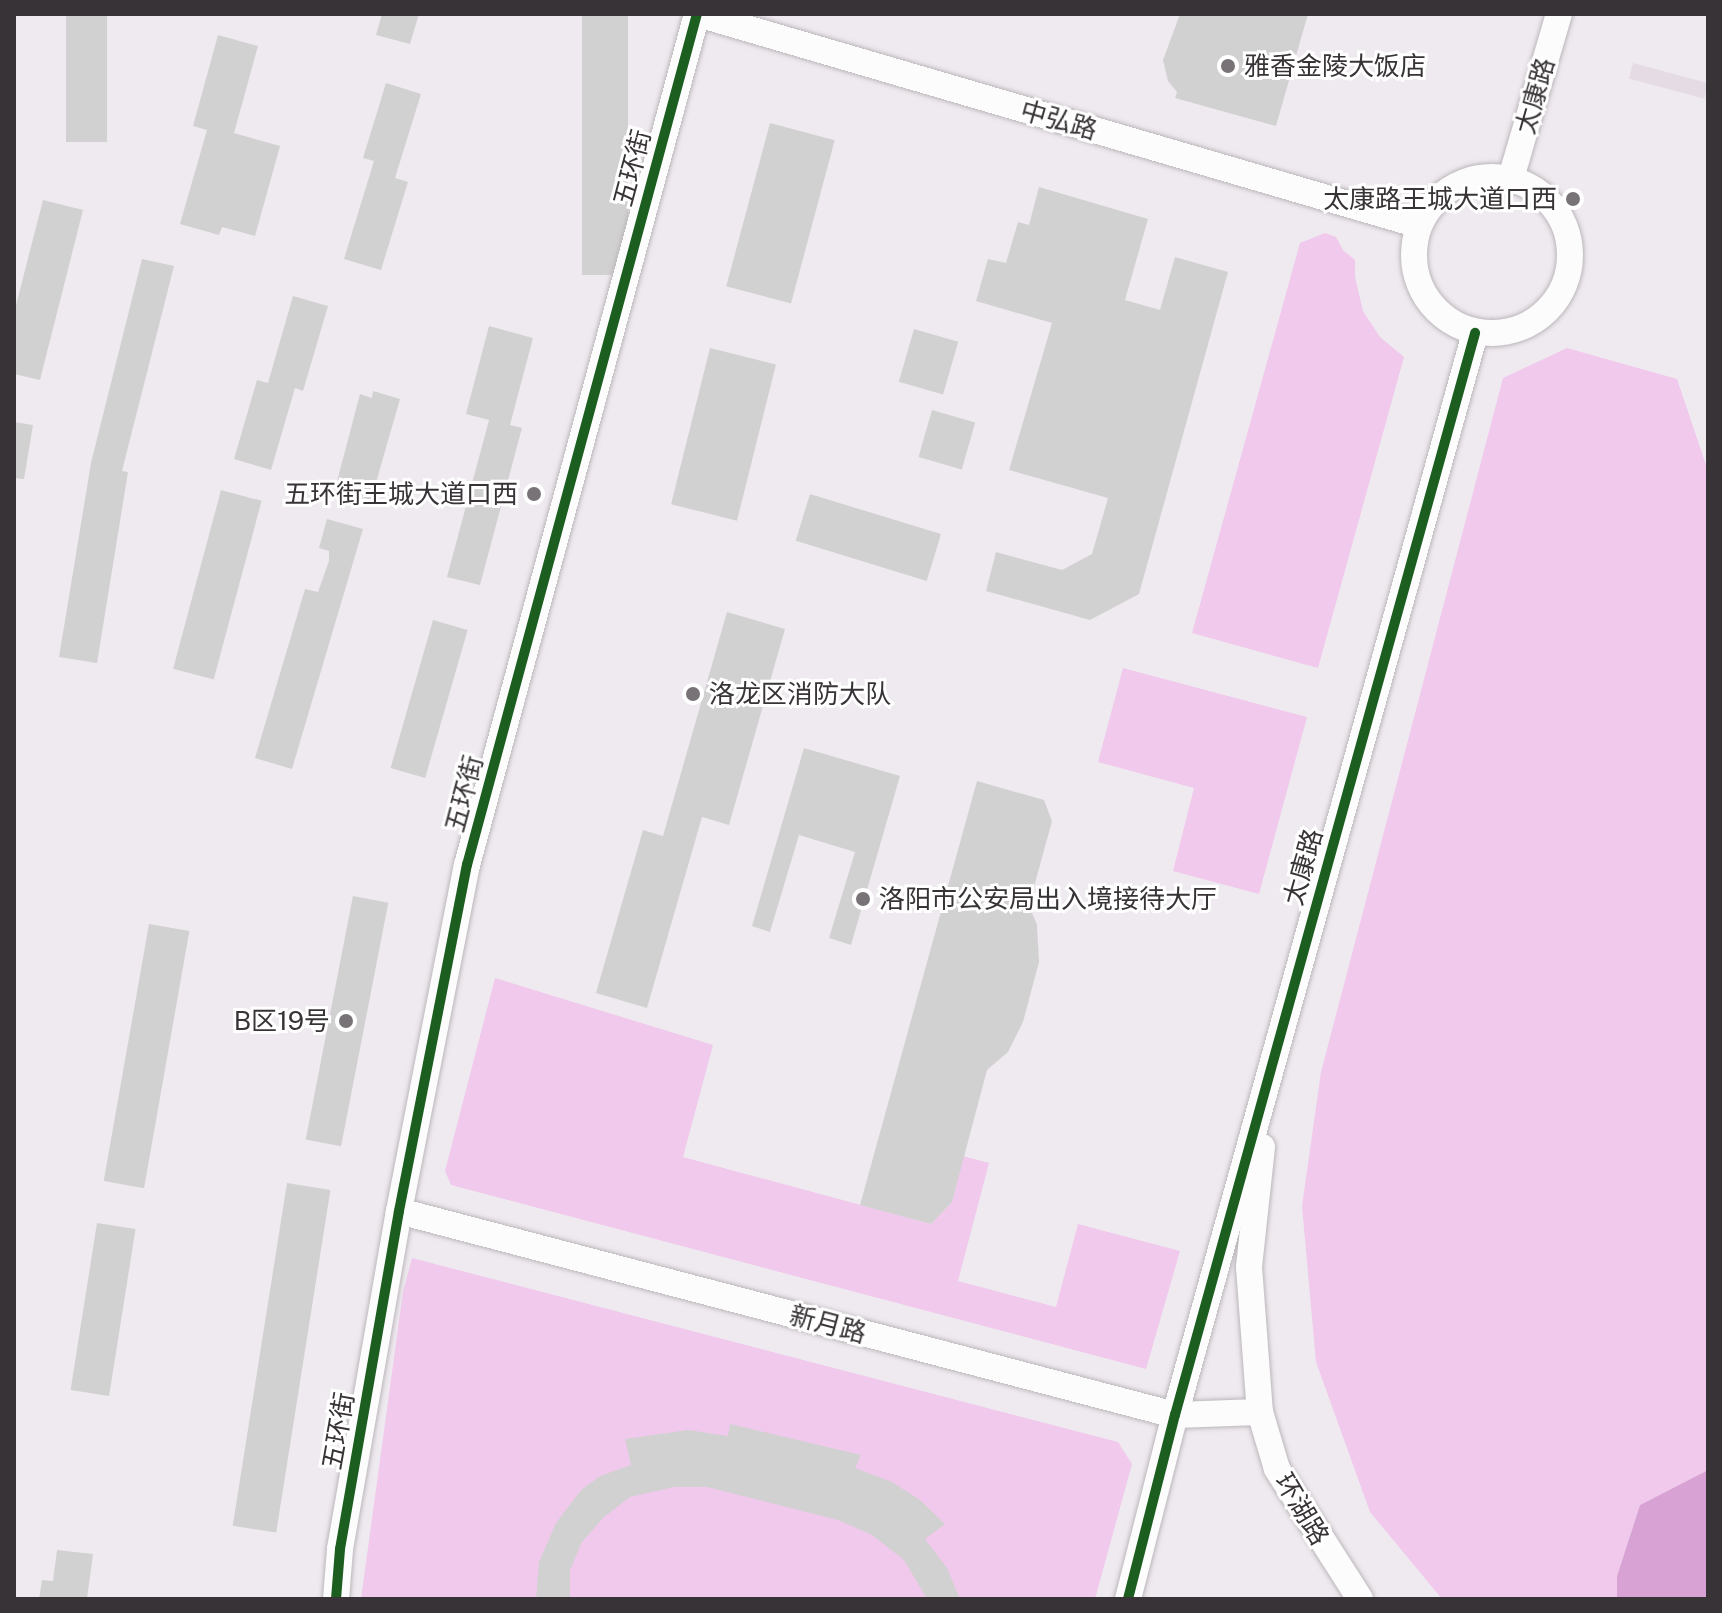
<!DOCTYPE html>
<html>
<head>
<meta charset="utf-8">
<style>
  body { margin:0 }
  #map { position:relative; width:1722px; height:1613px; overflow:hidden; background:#efeaef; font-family:"Public Sans","Noto Sans SC",sans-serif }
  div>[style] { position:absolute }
  .built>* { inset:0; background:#e5dbe5; transform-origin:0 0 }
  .green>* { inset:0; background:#f0c9ed }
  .water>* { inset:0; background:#d8a3d4 }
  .building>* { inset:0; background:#d2d1d1; transform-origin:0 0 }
  .roads { filter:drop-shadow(0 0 2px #bbb7bb) drop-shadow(0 0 2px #bbb7bb) }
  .minor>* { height:26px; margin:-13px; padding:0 13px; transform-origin:13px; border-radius:13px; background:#fdfcfd }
  .minor>.ring { margin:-13px; padding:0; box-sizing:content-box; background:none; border:26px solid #fdfcfd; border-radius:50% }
  .cycleway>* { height:10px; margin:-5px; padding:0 5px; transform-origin:5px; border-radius:5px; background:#1b5e20 }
  .dots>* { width:22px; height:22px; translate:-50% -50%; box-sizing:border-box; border:4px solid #fff; border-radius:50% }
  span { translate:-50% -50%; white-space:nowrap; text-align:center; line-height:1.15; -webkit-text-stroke:6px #fff; paint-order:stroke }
  .poi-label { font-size:26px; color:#373336 }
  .left { translate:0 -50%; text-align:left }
  .right { translate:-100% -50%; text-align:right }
  .street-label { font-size:26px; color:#373336 }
  .frame { position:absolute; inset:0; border:16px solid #373336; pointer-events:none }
</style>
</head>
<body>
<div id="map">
  <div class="built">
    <i style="left:1633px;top:63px;width:78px;height:16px;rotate:15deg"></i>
  </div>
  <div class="green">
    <i style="clip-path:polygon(1325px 233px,1336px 237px,1343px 250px,1355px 260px,1355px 277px,1363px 311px,1380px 337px,1404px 357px,1318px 668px,1192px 633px,1300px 243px)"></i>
    <i style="clip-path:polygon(1567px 348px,1677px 379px,1708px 471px,1708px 1470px,1640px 1505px,1617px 1576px,1617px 1599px,1442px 1599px,1370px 1512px,1316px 1362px,1302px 1206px,1321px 1072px,1503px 378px)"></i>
    <i style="clip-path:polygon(1123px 668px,1307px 717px,1259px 894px,1173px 871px,1194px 788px,1098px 762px)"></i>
    <i style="clip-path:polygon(495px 978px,713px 1045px,683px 1157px,931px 1224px,952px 1202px,963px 1156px,989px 1163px,958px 1281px,1056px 1307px,1078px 1224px,1180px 1251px,1146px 1369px,451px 1185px,445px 1171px)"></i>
    <i style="clip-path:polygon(412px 1258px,1118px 1442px,1132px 1464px,1095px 1599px,361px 1599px,403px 1292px)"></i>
  </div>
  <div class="water">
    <i style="clip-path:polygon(1708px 1470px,1708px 1599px,1617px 1599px,1617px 1576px,1640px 1505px)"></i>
  </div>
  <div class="building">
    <i style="left:66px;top:14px;width:41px;height:128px"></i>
    <i style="clip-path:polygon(382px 14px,419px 14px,410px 44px,376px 35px)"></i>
    <i style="left:582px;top:14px;width:46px;height:261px"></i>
    <i style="clip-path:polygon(1180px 14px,1308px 14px,1276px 126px,1175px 98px,1177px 92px,1168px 81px,1163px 60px)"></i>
    <i style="clip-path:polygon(218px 35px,258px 46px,234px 133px,280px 146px,255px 236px,222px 227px,219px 235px,180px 224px,207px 130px,193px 126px)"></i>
    <i style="clip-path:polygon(386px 83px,421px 94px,395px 178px,408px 182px,381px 270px,344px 259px,374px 161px,363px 158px)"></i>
    <i style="left:770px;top:123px;width:67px;height:169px;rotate:15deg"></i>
    <i style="clip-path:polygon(1039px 187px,1148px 219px,1125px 300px,1160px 310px,1175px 257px,1228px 272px,1139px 594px,1090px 620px,986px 591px,996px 552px,1062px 570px,1092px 554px,1108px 498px,1009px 470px,1052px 323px,976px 301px,988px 259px,1006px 263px,1018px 222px,1029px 225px)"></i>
    <i style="clip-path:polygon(43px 200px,83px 210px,40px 380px,14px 374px,14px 313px)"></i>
    <i style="clip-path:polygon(142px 259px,174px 266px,122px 471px,128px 472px,97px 663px,59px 657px,91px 463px)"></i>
    <i style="clip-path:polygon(293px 296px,328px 306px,303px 391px,295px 388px,271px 470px,234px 459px,257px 380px,268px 383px)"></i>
    <i style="clip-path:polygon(489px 326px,533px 338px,510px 425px,522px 428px,480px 585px,447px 577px,489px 420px,466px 414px)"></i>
    <i style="left:914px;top:329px;width:46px;height:55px;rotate:16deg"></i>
    <i style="left:710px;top:348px;width:68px;height:161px;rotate:14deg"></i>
    <i style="clip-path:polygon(373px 391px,400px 399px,371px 500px,335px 489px,360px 394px,372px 398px)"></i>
    <i style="left:932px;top:410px;width:45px;height:49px;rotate:16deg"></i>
    <i style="clip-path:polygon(14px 422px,33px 425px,24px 479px,14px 478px)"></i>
    <i style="left:221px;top:490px;width:42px;height:185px;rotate:15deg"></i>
    <i style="left:810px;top:494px;width:137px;height:49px;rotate:17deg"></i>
    <i style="clip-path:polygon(327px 519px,363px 529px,292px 769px,255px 758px,305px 589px,318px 592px,329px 561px,329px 551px,319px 548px)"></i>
    <i style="clip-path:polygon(727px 612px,785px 629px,729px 825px,702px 817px,647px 1008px,596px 993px,643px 830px,663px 836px)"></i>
    <i style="left:433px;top:620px;width:36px;height:154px;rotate:16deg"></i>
    <i style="clip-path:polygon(804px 748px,900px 776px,851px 945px,829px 938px,855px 852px,799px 835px,770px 932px,752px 926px)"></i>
    <i style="clip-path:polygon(977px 781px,1044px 800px,1052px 821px,1029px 905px,1037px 925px,1039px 962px,1023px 1022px,1008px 1052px,987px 1070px,952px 1202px,931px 1224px,860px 1205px)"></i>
    <i style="left:353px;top:896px;width:36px;height:248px;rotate:11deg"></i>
    <i style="left:149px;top:924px;width:41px;height:261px;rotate:10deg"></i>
    <i style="left:287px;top:1183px;width:44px;height:347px;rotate:9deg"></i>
    <i style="left:97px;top:1223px;width:39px;height:169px;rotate:9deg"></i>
    <i style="clip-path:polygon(730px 1424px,861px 1455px,855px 1468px,892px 1482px,920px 1500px,945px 1524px,925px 1539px,947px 1568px,960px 1599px,927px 1599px,904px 1560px,872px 1535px,838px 1520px,707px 1487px,674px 1487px,630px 1497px,604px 1517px,582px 1542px,570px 1570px,570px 1599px,536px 1599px,539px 1562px,556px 1523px,581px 1490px,600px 1476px,631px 1465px,625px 1439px,688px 1430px,728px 1436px)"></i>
    <i style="clip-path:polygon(57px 1550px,93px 1554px,87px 1599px,39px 1599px,42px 1580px,53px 1581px)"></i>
  </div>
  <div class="roads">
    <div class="minor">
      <i style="left:698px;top:14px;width:751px;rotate:16.31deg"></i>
      <i class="ring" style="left:1414px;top:177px;width:130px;height:130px"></i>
      <i style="left:1511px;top:178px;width:171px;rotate:-73.7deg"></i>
      <i style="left:1262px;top:1147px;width:121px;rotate:96.2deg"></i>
      <i style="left:1249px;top:1267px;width:145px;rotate:85.7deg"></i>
      <i style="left:1260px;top:1412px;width:59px;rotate:73.4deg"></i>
      <i style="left:1277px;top:1469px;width:154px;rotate:57.4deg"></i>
      <i style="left:399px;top:1211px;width:802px;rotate:14.73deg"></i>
      <i style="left:1175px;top:1415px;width:85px;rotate:-2deg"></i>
      <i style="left:336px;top:1599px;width:50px;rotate:-85.4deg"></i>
      <i style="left:340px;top:1549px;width:343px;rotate:-80.1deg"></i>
      <i style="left:399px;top:1211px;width:353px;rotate:-78.9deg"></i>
      <i style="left:467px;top:865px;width:882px;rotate:-74.88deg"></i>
      <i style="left:1128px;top:1599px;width:190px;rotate:-75.7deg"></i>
      <i style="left:1175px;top:1415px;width:1123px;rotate:-74.5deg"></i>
    </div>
  </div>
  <div class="cycleway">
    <i style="left:336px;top:1599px;width:50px;rotate:-85.4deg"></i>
    <i style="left:340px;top:1549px;width:343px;rotate:-80.1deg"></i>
    <i style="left:399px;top:1211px;width:353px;rotate:-78.9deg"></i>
    <i style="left:467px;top:865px;width:882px;rotate:-74.88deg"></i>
    <i style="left:1128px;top:1599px;width:190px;rotate:-75.7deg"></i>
    <i style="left:1175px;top:1415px;width:1123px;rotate:-74.5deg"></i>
  </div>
  <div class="dots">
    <i style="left:1228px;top:66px;background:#777377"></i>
    <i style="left:1573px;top:199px;background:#777377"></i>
    <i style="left:534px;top:494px;background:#777377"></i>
    <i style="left:693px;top:694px;background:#777377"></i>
    <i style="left:863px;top:899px;background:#777377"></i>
    <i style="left:346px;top:1021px;background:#777377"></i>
  </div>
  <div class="poi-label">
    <span class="left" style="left:1244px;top:66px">雅香金陵大饭店</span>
    <span class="right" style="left:1557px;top:199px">太康路王城大道口西</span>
    <span class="right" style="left:518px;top:494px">五环街王城大道口西</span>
    <span class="left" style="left:709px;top:694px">洛龙区消防大队</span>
    <span class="left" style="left:879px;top:899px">洛阳市公安局出入境接待大厅</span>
    <span class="right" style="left:330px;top:1021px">B区19号</span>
  </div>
  <div class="street-label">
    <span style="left:1535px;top:96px;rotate:-74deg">太康路</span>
    <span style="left:1059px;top:120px;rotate:16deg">中弘路</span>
    <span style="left:632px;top:168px;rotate:-75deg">五环街</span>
    <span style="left:464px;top:794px;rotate:-75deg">五环街</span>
    <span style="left:1303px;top:867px;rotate:-74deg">太康路</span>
    <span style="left:828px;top:1324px;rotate:15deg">新月路</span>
    <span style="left:338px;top:1431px;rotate:-80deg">五环街</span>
    <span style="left:1302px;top:1509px;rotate:59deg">环湖路</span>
  </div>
  <div class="frame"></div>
</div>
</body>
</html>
